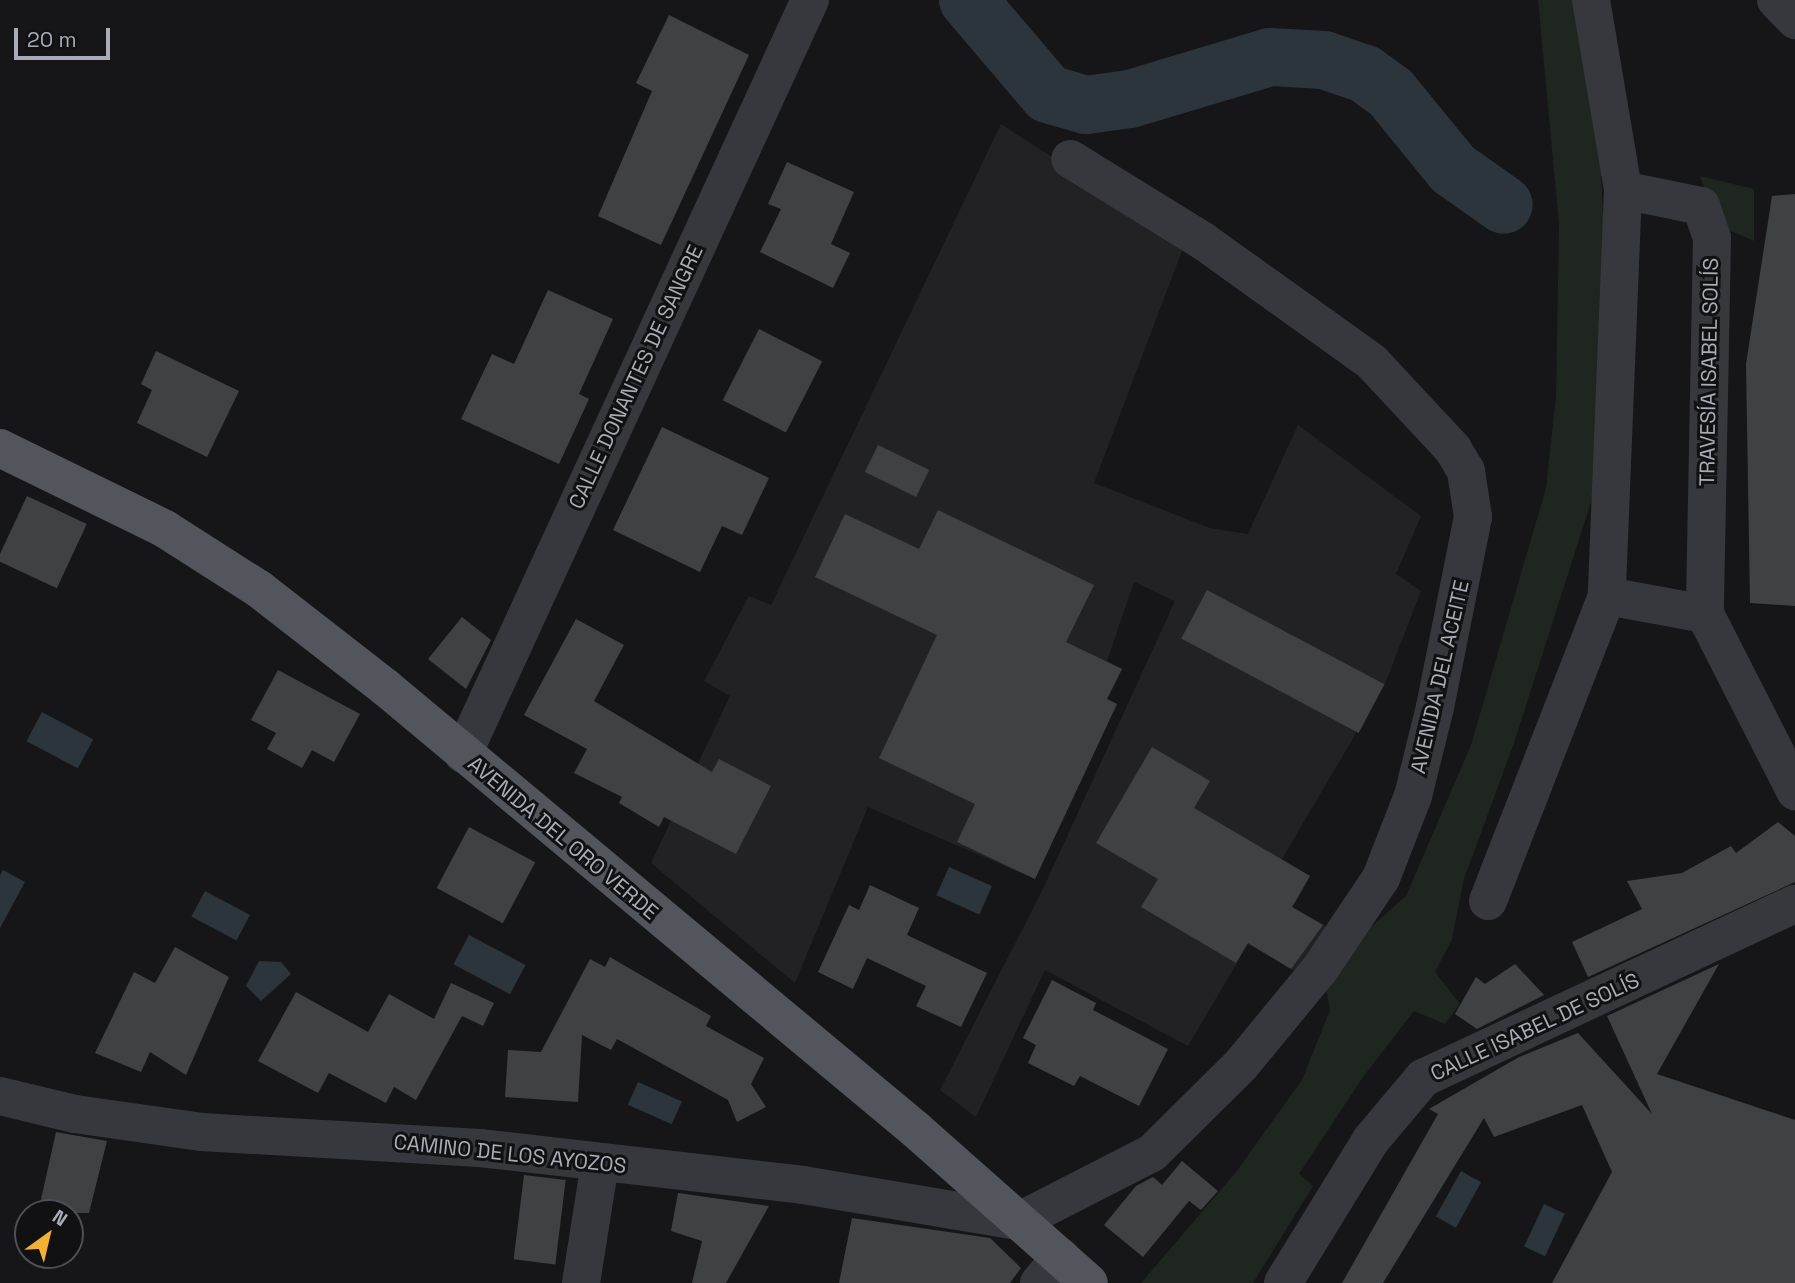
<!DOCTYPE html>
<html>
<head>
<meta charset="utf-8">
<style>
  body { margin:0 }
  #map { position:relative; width:1795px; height:1283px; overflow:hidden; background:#161618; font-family:"Space Grotesk",sans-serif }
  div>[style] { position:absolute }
  .built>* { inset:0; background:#222225 }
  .green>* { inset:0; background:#1e261f }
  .water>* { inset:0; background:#2c353c; transform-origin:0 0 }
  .river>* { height:58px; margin:-29px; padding:0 29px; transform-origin:29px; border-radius:29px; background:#2c353c }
  .building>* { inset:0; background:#404145; transform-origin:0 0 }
  .minor>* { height:38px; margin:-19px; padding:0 19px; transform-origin:19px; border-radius:19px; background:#37383d }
  .major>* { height:38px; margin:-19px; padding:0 19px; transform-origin:19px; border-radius:19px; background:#53555c }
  span { translate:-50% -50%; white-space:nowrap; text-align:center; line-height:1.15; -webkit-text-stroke:6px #111113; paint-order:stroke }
  .street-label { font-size:21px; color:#a8adb8 }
  .north { position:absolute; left:14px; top:1199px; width:70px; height:70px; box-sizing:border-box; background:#111113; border:2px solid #4d4f55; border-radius:50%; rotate:34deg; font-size:19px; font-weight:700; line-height:28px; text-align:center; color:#a8adb8 }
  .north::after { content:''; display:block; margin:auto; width:24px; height:32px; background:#f2b134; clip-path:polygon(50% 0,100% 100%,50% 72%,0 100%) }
  .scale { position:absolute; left:14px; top:28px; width:96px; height:32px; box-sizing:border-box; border:4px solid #a8adb8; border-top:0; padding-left:9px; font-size:21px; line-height:24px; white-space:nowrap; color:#a8adb8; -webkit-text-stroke:5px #111113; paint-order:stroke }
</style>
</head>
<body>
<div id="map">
  <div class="built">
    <i style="clip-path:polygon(1001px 124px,1185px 243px,1094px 483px,1210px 528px,1248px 534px,1298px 425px,1421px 516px,1396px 574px,1421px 591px,1385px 684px,1282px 859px,1310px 876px,1293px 907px,1326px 926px,1298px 973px,1248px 944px,1188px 1046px,1045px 970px,976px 1117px,940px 1090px,1042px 891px,1175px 601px,1134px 582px,1107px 661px,1122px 669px,1107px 699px,1117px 704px,1035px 879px,868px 807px,795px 983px,651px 863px,730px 696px,704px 681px,749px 596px,771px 605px)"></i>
  </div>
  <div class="green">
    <i style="clip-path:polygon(1538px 0,1590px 0,1594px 24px,1608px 321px,1607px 452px,1514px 743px,1464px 879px,1452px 939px,1435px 972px,1460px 1004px,1445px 1024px,1414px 1011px,1363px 1077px,1299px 1174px,1313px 1186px,1253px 1283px,1141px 1283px,1236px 1172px,1302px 1080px,1330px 1010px,1326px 989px,1362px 935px,1406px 896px,1471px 745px,1546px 488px,1556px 396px,1559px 224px)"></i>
    <i style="clip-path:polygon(1700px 176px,1754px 189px,1754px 241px,1717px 225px)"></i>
  </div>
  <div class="water">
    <i style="left:42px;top:712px;width:58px;height:33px;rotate:28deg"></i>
    <i style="left:949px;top:867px;width:47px;height:31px;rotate:24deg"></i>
    <i style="clip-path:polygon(3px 870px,25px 882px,0 928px,0 875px)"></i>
    <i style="left:205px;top:891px;width:51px;height:29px;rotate:28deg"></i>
    <i style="left:469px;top:935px;width:64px;height:33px;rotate:28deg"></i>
    <i style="clip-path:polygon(259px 961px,281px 962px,291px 974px,261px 1001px,246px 986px)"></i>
    <i style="left:638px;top:1082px;width:48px;height:25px;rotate:24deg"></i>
    <i style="left:1461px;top:1171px;width:23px;height:52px;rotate:29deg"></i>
    <i style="left:1544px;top:1204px;width:23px;height:47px;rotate:25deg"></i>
  </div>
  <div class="river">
    <i style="left:968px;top:0;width:123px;rotate:49.6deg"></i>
    <i style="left:1048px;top:94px;width:40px;rotate:16deg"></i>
    <i style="left:1086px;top:105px;width:44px;rotate:-7.8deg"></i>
    <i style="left:1130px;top:99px;width:146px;rotate:-16.7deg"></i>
    <i style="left:1270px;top:57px;width:54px;rotate:3.2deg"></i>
    <i style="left:1324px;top:60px;width:43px;rotate:18.9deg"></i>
    <i style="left:1365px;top:74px;width:32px;rotate:36deg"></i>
    <i style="left:1391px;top:93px;width:98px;rotate:50.8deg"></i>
    <i style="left:1453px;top:169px;width:62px;rotate:35.2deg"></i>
  </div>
  <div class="building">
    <i style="clip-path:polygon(669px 15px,749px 55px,661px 245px,598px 216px,652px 91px,636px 83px)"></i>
    <i style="clip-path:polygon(787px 162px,854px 192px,831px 244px,850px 253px,833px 288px,760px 252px,781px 209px,768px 204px)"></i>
    <i style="clip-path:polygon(1795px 194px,1795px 606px,1750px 603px,1746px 364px,1772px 196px)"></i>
    <i style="clip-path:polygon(548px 290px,613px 319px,579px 394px,589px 399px,559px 464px,461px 419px,492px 354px,514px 364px)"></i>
    <i style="left:759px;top:329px;width:71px;height:80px;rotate:27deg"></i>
    <i style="clip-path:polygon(156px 351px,239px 391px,207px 457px,137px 423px,152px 390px,141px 384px)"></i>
    <i style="clip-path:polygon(662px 427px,769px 478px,742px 535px,722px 526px,700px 572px,613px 530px)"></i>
    <i style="left:878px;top:445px;width:57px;height:30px;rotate:26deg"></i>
    <i style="left:27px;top:496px;width:66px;height:71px;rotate:25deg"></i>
    <i style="clip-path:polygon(938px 510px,1094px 585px,1066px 642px,1122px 669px,1107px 699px,1117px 704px,1035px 879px,957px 842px,975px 804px,879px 758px,937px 635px,815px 577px,845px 514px,919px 549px)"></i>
    <i style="left:1207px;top:590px;width:201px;height:55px;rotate:28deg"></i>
    <i style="clip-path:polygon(462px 617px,491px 640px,466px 689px,428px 659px)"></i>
    <i style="clip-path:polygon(576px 619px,624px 645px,594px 701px,712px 772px,719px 759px,771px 786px,736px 854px,664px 817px,659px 827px,619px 803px,622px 797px,574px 773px,587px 749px,524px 715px)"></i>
    <i style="clip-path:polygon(278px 670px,360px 714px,334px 762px,312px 750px,302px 768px,267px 749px,276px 733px,251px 720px)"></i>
    <i style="clip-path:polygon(1152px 747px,1210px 781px,1194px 808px,1310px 876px,1292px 907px,1323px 925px,1291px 969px,1248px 943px,1236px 963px,1141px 907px,1158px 879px,1096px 843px)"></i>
    <i style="clip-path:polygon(1778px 822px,1795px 836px,1795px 882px,1588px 977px,1572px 942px,1642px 909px,1627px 881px,1682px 873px,1731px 846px,1736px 853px)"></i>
    <i style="left:469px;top:827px;width:75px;height:69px;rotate:28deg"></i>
    <i style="clip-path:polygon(870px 885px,919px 908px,907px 935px,987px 973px,961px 1027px,916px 1006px,926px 986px,867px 958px,853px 989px,818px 972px,849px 905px,859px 910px)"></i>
    <i style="clip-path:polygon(175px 947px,229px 977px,186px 1075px,150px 1052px,141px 1072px,95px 1053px,134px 972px,155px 983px)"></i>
    <i style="clip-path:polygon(610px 957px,711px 1016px,706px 1026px,764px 1058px,751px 1084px,766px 1107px,737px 1122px,728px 1100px,617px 1039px,611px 1050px,582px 1035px,578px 1102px,505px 1097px,508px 1050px,541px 1052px,590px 959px,605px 967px)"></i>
    <i style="clip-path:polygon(1515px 964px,1544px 995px,1477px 1029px,1455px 1014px,1476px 977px,1485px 984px)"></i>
    <i style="clip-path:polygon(1719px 964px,1657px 1074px,1795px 1120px,1795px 1283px,1552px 1283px,1612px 1172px,1582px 1105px,1494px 1137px,1484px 1118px,1383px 1283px,1342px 1283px,1438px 1114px,1429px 1109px,1519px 1057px,1578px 1033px,1652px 1114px,1607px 1016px)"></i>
    <i style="clip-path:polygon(1052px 980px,1096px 1003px,1093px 1010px,1168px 1049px,1139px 1106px,1080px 1076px,1074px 1086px,1028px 1063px,1036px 1045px,1023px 1038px)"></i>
    <i style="clip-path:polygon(451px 983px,494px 1003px,483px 1026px,462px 1016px,416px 1100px,394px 1087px,386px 1103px,329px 1073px,318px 1093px,258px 1061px,296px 992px,368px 1032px,389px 994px,434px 1019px)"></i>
    <i style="clip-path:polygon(56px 1132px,107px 1141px,89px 1213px,38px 1213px)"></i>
    <i style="clip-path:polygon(1182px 1161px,1218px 1191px,1201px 1210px,1189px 1201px,1143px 1257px,1104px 1225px,1136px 1186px,1153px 1177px,1162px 1185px)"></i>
    <i style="left:524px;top:1175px;width:42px;height:85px;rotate:7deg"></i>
    <i style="clip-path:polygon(678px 1193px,769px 1206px,726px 1283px,692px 1283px,702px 1241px,671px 1231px)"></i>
    <i style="clip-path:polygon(852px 1218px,990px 1238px,1021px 1268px,1010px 1283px,839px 1283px)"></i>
  </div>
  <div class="minor">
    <i style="left:1591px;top:0;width:193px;rotate:80.4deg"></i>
    <i style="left:1623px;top:190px;width:80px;rotate:11.6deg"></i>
    <i style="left:1701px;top:206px;width:34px;rotate:71deg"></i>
    <i style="left:1712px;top:238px;width:376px;rotate:91.1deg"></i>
    <i style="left:1705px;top:614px;width:199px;rotate:63deg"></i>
    <i style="left:1776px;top:0;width:28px;rotate:46deg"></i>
    <i style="left:1623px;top:190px;width:406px;rotate:92.3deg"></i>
    <i style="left:1607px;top:596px;width:100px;rotate:10.4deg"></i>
    <i style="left:463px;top:754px;width:830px;rotate:-65.29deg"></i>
    <i style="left:1488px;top:901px;width:327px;rotate:-68.7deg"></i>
    <i style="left:0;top:1096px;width:77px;rotate:13.5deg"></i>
    <i style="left:75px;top:1114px;width:127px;rotate:8.1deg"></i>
    <i style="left:201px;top:1132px;width:279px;rotate:3.3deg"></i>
    <i style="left:480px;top:1148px;width:325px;rotate:6.5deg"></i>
    <i style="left:803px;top:1185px;width:219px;rotate:9.5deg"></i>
    <i style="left:1019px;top:1221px;width:149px;rotate:-27.1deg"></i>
    <i style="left:1152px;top:1153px;width:124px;rotate:-44.7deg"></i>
    <i style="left:1240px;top:1066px;width:126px;rotate:-50.5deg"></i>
    <i style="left:1320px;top:969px;width:110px;rotate:-56.2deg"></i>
    <i style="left:1381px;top:878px;width:88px;rotate:-68.7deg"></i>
    <i style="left:1413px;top:796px;width:92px;rotate:-76.1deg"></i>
    <i style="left:1435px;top:707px;width:194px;rotate:-78.7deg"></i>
    <i style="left:1473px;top:517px;width:47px;rotate:-98.7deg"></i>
    <i style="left:1466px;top:471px;width:26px;rotate:-121deg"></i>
    <i style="left:1453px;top:449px;width:119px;rotate:-133deg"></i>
    <i style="left:1372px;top:362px;width:208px;rotate:-144.4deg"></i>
    <i style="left:1203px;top:241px;width:156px;rotate:-148.3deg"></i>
    <i style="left:581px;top:1283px;width:121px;rotate:-81deg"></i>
    <i style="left:1039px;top:1283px;width:34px;rotate:-50deg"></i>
    <i style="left:1283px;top:1283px;width:168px;rotate:-58.4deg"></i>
    <i style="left:1371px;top:1140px;width:81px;rotate:-50deg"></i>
    <i style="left:1423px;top:1078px;width:411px;rotate:-25.1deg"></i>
  </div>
  <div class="major">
    <i style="left:0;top:448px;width:184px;rotate:26.1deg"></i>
    <i style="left:165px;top:529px;width:112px;rotate:32.6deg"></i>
    <i style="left:259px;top:589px;width:160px;rotate:37.9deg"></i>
    <i style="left:385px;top:687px;width:690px;rotate:39.83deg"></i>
    <i style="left:915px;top:1129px;width:232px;rotate:41.5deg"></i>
  </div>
  <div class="street-label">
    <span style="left:1709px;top:372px;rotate:-89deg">TRAVESÍA ISABEL SOLÍS</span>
    <span style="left:636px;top:377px;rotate:-65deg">CALLE DONANTES DE SANGRE</span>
    <span style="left:1440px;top:677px;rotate:-77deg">AVENIDA DEL ACEITE</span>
    <span style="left:563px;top:838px;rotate:40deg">AVENIDA DEL ORO VERDE</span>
    <span style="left:1535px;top:1027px;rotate:-25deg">CALLE ISABEL DE SOLÍS</span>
    <span style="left:510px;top:1154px;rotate:6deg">CAMINO DE LOS AYOZOS</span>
  </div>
  <div class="north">N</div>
  <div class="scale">20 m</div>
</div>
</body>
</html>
